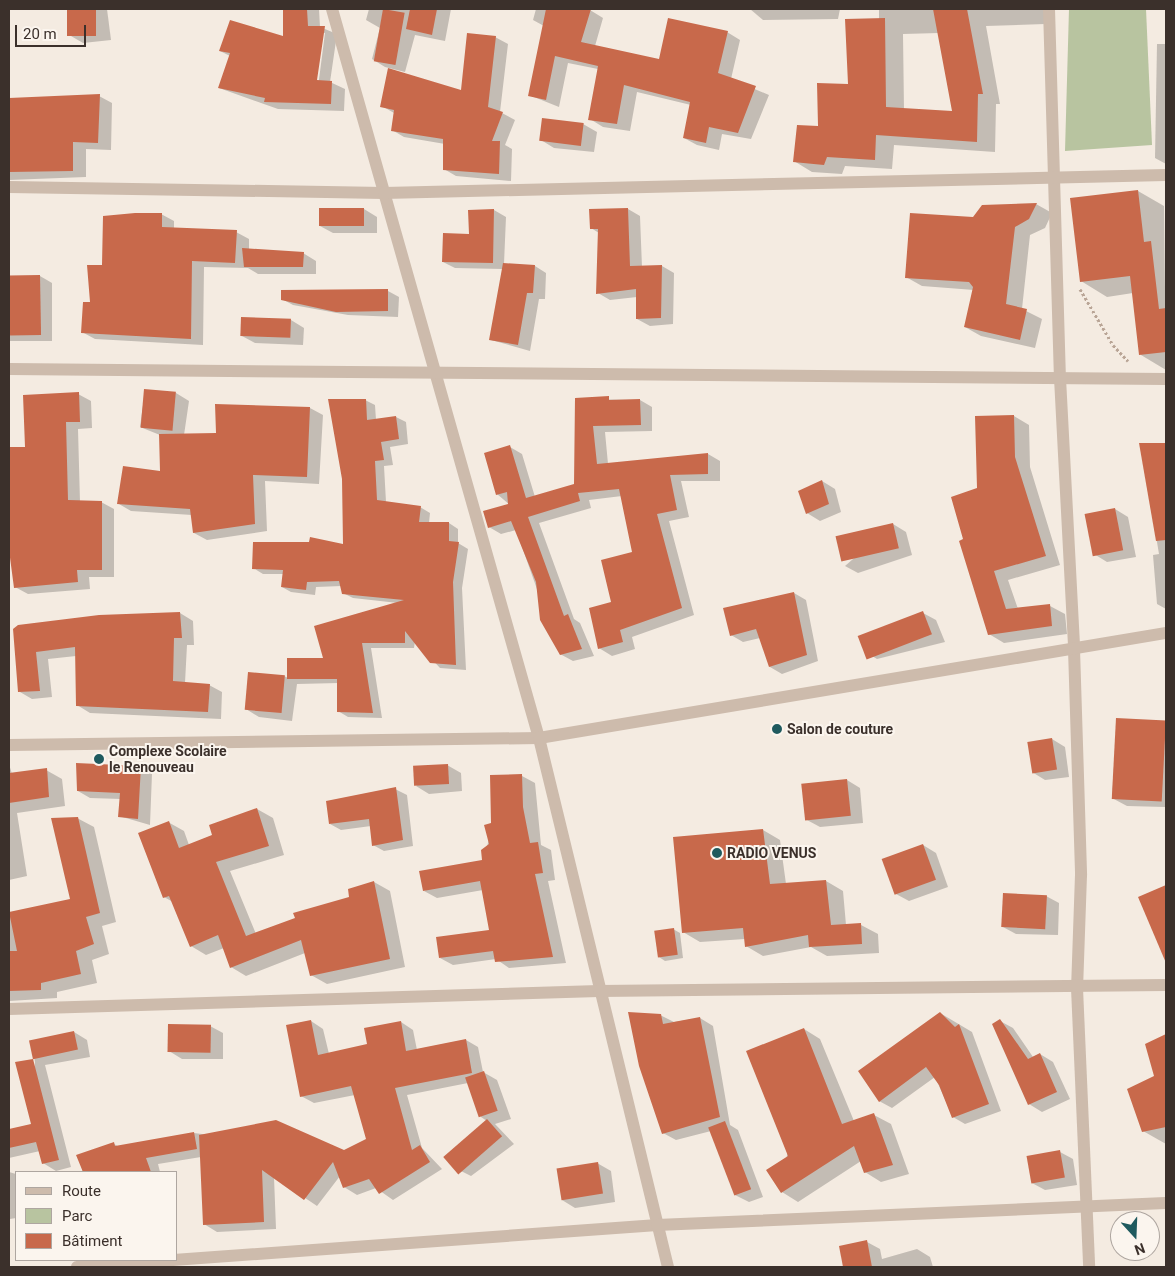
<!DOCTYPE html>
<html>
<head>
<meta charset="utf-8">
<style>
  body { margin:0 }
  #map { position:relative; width:1175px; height:1276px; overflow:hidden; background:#f4ebe1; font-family:Roboto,sans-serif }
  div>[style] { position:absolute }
  .green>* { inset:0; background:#b8c4a0 }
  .shadow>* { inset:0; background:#0003 }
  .building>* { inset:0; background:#c8694b; transform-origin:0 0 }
  .path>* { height:3px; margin-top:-1.5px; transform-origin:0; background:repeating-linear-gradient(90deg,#b9a596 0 2.5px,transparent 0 5px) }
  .minor>* { height:12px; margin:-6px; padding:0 6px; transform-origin:6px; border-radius:6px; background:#cdbbac }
  .dots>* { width:14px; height:14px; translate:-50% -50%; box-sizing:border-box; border:2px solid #fbf5ee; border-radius:50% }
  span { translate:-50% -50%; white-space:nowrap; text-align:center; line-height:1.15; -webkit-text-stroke:4px #fbf5ee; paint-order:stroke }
  .poi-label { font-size:14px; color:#3b302b; font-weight:700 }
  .left { translate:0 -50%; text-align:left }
  .frame { position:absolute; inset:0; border:10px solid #3b302b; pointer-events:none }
  .legend { position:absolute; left:15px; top:1171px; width:162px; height:90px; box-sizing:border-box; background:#fbf5ee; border:1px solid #aea6a0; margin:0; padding:6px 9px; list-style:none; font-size:15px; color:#3b302b }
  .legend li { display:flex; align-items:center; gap:10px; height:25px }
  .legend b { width:25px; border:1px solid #aea6a0 }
  .north { position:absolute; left:1110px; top:1211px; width:50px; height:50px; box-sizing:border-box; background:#fbf5ee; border:1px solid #aea6a0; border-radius:50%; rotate:160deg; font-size:14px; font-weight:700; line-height:20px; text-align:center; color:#3b302b }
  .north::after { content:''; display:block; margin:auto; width:18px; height:22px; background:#1f5a5e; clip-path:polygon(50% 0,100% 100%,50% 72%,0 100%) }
  .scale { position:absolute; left:15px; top:25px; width:71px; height:22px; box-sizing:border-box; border:2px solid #3b302b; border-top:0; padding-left:6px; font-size:15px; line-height:18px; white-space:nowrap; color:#3b302b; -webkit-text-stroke:4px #fbf5ee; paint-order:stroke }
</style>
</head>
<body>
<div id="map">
  <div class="green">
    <i style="clip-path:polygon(1069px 9px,1146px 9px,1152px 145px,1065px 151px)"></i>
  </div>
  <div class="shadow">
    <i style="clip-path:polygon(68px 9px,107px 9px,111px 40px,83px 43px,71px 36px)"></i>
    <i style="clip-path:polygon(evenodd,285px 9px,319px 9px,320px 27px,337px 34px,330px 82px,345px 89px,344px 111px,278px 109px,219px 88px,230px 56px,220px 51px,285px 38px,285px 9px,323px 33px,325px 33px,318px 87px,315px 86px,323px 33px)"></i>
    <i style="clip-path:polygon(369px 9px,451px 9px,445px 41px,415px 35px,405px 72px,385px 67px,372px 59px,380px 28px,366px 20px)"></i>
    <i style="clip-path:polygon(536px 9px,590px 10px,603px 18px,595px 46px,660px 60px,727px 32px,740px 40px,731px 79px,769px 95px,751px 139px,722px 134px,719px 150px,697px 145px,684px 138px,691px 105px,637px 92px,630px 131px,603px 127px,590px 119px,598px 69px,568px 63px,559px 107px,529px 95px,544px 26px,533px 20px)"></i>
    <i style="clip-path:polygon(750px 9px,840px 9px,838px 19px,763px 20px)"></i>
    <i style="clip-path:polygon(evenodd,879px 9px,1046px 9px,1045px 24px,986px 26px,1000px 104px,996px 104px,995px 152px,894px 145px,892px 169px,845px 166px,842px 174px,812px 172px,794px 161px,849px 85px,879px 19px,879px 9px,939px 33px,953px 113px,904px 110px,903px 34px,939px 33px)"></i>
    <i style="clip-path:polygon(495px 37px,508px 44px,500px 112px,515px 120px,505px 145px,512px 149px,511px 181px,456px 176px,444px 169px,445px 144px,404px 137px,392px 130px,394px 113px,382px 106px,462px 92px)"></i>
    <i style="clip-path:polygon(1157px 44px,1166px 44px,1166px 164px,1155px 158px)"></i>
    <i style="clip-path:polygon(99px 96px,112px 103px,111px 150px,86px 149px,86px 177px,9px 180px,9px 99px)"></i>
    <i style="clip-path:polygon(583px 124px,597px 132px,594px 152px,554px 148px,541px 140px)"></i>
    <i style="clip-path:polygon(1138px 191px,1164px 206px,1166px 370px,1141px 355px,1133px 293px,1107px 297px,1081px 281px)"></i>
    <i style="clip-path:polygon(1036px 204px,1052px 213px,1045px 228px,1030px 235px,1022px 309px,1042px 319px,1035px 348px,981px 336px,965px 327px,974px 290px,922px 286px,906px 277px,974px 219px)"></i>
    <i style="clip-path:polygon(364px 209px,377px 217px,377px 233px,333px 233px,320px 226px)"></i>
    <i style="clip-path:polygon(628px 209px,640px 216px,642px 267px,662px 266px,674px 273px,673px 324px,650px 326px,637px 319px,637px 297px,610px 300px,598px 293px,599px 233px,591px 228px,590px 210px)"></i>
    <i style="clip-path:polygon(494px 210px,506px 217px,504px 264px,535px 266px,546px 273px,545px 299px,539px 299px,530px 351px,491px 340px,503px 269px,455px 268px,443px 262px,470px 235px,470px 211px)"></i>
    <i style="clip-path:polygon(161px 214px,174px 221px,174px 229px,236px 232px,249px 239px,249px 250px,303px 253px,316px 261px,316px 274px,258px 274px,248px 268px,204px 267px,203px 345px,95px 339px,82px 332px,103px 266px)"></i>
    <i style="clip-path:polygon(40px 276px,52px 283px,52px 341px,9px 341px,9px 278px)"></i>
    <i style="clip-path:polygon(282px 291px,388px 291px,399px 297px,398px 317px,348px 315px,293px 305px,282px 299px)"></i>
    <i style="clip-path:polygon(242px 319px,291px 320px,304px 328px,303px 345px,255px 343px,242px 336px)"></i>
    <i style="clip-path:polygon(145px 391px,176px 393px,189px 401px,184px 435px,217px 434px,310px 408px,323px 415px,319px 484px,265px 481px,267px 531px,207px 540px,194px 533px,192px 515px,131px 511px,119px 504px,161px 472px,160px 435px,140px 427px)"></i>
    <i style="clip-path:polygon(78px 394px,91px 401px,92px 428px,78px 429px,80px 502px,101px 502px,114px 509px,114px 577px,89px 577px,90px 589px,28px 594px,15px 587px,9px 448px,26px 448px)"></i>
    <i style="clip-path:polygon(576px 399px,640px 400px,652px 407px,652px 431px,605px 432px,608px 464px,708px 454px,720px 461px,720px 481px,681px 481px,689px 517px,669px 521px,694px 615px,632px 637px,635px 649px,612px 656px,599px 648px,633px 553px,622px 496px,589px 500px,591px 508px,539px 523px,574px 619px,580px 623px,594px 656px,573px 661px,560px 654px,516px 530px,501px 534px,489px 527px,510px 505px,497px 494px,510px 447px,522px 454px,535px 497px,575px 485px)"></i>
    <i style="clip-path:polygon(365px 400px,375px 405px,376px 420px,396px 417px,406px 422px,408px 444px,390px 447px,393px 465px,384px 466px,386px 502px,420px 507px,430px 513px,429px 523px,449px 523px,458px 529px,458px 543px,468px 549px,462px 588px,466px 670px,440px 668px,415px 641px,414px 648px,371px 648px,382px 718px,348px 717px,338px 711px,339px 683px,297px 684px,292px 721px,259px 717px,246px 709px,284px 676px,288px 678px,325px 659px,398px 603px,353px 598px,343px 593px,342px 586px,316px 587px,315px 595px,291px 592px,282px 587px,283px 574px,263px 574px,253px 568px,344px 545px)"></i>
    <i style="clip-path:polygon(1014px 416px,1029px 425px,1030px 467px,1060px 565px,1008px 580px,1018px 609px,1050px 606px,1065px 614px,1067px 634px,1004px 643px,989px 634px,965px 540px,979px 489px)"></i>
    <i style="clip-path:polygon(822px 481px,835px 489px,841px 512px,820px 521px,807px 513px)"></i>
    <i style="clip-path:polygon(1166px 499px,1166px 609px,1157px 604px,1153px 555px,1159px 554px,1150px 500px)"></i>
    <i style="clip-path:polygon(1115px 509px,1128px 517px,1136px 557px,1107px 562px,1094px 554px)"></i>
    <i style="clip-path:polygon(893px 524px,906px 532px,912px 555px,858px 573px,845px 566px)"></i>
    <i style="clip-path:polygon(794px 593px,806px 600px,818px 661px,782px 674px,770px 667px,760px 638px,743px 642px,731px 635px)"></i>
    <i style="clip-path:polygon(180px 613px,193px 621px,194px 645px,187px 645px,185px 683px,209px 685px,222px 692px,221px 719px,90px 713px,77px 705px,76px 656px,48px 659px,52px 697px,32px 699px,20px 692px,14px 630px)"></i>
    <i style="clip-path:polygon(923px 613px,936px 620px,945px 642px,877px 659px,864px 651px)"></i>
    <i style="clip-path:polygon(1117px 719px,1166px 722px,1166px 837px,1165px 807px,1127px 806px,1112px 798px)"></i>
    <i style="clip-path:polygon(1052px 739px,1065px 747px,1069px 777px,1045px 780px,1032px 772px)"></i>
    <i style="clip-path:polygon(9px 764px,12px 774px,46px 770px,62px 779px,65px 806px,17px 813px,27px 876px,9px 880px)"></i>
    <i style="clip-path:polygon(447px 765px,461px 773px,462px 791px,429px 794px,416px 786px)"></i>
    <i style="clip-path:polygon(140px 767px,152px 774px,150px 825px,119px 816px,121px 799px,90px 798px,78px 791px)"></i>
    <i style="clip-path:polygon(522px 776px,535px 783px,541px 845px,551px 850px,555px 880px,548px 881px,566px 963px,509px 968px,496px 959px,453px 965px,440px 958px,491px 931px,483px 890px,437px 898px,424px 891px,484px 861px,492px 824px)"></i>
    <i style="clip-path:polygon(847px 780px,860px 788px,863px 823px,820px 827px,807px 820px)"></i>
    <i style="clip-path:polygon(395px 789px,407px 795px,413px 846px,384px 851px,373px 845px,371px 826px,341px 830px,330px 824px)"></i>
    <i style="clip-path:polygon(257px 809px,273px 818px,284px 855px,230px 871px,256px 934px,350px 898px,349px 890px,374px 882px,390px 891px,405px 967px,327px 984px,311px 975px,305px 953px,246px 976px,231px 967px,224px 948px,206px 955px,191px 946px,173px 902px,164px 897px,168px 822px,184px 831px,189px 845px,213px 835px,211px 826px)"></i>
    <i style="clip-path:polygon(77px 818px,94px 827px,116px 922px,102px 926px,109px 954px,92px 960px,97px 983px,57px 992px,57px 998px,9px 1001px,9px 913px,71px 900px)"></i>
    <i style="clip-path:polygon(763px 830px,780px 840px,786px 884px,826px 881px,843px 891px,846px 925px,861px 925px,878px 934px,879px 953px,827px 956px,811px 947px,763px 956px,746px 946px,745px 939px,700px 942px,683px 932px)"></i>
    <i style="clip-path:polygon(923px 845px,936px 853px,948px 887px,909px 901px,896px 894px)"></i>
    <i style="clip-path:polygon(1162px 888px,1166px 890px,1166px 955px,1163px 953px)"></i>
    <i style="clip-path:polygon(1046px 896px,1059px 903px,1058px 935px,1016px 934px,1003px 927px)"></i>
    <i style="clip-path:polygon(673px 929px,680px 933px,683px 958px,665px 961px,659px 957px)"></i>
    <i style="clip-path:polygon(940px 1013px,972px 1032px,1001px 1111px,965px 1124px,953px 1117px,935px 1077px,892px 1108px,879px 1101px)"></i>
    <i style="clip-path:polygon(660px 1015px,674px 1022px,700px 1018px,713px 1026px,730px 1125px,738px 1130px,763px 1197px,749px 1202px,735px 1195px,711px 1131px,676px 1140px,663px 1133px)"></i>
    <i style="clip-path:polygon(311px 1021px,323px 1029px,329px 1054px,368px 1045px,401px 1022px,413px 1030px,417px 1050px,466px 1040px,478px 1047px,483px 1072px,497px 1080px,511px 1119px,495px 1124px,514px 1144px,471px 1176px,457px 1169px,487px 1121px,481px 1117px,468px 1083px,407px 1095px,422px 1148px,442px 1169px,393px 1200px,376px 1188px,357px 1195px,344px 1187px,340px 1176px,317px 1206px,274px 1177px,276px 1229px,217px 1232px,204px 1224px,201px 1157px,158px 1164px,160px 1172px,83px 1172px,78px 1156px,114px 1144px,119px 1147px,194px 1133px,344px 1152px,368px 1140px,355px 1095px,314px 1103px,301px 1096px)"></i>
    <i style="clip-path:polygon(1000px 1021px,1013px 1028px,1033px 1057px,1040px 1054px,1053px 1062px,1070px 1099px,1042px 1112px,1029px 1104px)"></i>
    <i style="clip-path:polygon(210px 1026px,223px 1033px,223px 1059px,182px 1059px,169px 1051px)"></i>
    <i style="clip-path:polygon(804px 1029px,820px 1039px,854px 1121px,874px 1115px,891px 1124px,909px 1174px,881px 1182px,865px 1172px,861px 1161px,798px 1202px,782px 1192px)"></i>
    <i style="clip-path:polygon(74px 1032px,87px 1040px,90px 1057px,45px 1065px,71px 1167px,56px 1171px,43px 1163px,40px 1151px,9px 1158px,9px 1130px,33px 1124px,35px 1062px,31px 1041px)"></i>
    <i style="clip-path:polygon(1166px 1035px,1166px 1144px,1143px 1131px,1156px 1077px,1146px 1045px)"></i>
    <i style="clip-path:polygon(1060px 1152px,1073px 1159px,1077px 1185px,1045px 1190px,1032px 1183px)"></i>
    <i style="clip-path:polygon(597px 1163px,611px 1171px,615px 1202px,575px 1208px,562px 1200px)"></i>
    <i style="clip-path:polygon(9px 1172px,16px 1174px,16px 1218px,10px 1219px)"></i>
    <i style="clip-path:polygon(867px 1242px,880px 1249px,882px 1259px,917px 1249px,930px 1257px,933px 1267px,844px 1267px,841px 1247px)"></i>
  </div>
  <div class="building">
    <i style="left:67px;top:9px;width:29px;height:27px"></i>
    <i style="clip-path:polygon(283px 9px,307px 9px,308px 26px,325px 26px,317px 80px,332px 81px,331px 104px,264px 102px,265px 98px,218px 88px,230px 53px,219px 51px,230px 20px,283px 36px)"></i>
    <i style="left:383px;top:9px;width:22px;height:53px;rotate:10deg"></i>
    <i style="clip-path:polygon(410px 9px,437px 9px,432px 35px,406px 29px)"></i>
    <i style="clip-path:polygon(546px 9px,591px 9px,581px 42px,659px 59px,668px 18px,728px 31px,718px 73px,756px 86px,738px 133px,709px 127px,706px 143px,683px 138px,690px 102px,624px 85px,617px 124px,588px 120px,598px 66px,555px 56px,546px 100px,528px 96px)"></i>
    <i style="clip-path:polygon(933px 9px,967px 9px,983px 94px,978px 94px,977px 142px,876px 135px,875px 160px,827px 157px,824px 165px,793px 162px,797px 125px,818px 126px,817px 83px,848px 84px,845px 19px,885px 18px,886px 107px,952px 111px)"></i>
    <i style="clip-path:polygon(467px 33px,496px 36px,488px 107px,503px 112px,492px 141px,500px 141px,499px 174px,443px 170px,443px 139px,391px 131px,394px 110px,380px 107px,388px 68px,461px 90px)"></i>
    <i style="clip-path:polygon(100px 94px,98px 143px,73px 142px,73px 171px,9px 172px,9px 98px)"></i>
    <i style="left:542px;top:118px;width:42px;height:23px;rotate:7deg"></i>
    <i style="clip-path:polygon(1138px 190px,1144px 242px,1151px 241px,1159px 309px,1166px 308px,1166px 352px,1139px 355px,1130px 276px,1080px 282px,1070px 198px)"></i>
    <i style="clip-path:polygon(1037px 203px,1029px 219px,1015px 227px,1006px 304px,1027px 309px,1020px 340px,964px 327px,973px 287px,969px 282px,905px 278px,910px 213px,973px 217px,982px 205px)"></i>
    <i style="left:319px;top:208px;width:45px;height:18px"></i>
    <i style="clip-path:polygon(628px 208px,630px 266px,662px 265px,661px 318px,636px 319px,636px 289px,596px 294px,598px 229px,590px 229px,589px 209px)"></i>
    <i style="clip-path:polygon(494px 209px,493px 263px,442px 262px,443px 233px,469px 234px,468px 210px)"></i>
    <i style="clip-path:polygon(135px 213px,162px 213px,162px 227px,237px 230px,235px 263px,192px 261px,191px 339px,81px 333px,83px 302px,90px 302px,87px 265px,102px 265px,103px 216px)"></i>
    <i style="clip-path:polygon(242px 248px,304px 252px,303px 267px,244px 267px)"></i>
    <i style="clip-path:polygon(503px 263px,535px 265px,533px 293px,527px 293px,518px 345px,489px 340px)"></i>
    <i style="left:40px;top:275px;width:60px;height:31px;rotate:89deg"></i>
    <i style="clip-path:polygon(388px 289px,388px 311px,336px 312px,281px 300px,281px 290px)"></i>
    <i style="left:241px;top:317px;width:50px;height:19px;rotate:2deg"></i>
    <i style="left:144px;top:389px;width:32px;height:39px;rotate:5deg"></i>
    <i style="clip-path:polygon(79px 392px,80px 422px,66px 422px,68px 500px,102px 501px,102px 570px,77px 570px,78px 582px,14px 588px,9px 550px,9px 447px,25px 447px,23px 395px)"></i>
    <i style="clip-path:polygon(609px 396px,609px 400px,640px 399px,641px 425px,593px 426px,597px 464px,708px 453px,708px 474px,670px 475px,677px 510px,657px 514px,682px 608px,620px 630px,623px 642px,598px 649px,589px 608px,611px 602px,601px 560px,632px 552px,619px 489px,578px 493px,580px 501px,528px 517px,564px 616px,568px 614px,582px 649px,560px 655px,540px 620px,536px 582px,511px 521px,488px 528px,483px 511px,508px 504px,507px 492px,496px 495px,484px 453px,510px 445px,526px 498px,574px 484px,575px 398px)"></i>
    <i style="clip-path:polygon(328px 399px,366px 399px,367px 420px,396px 416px,399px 439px,381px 442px,384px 460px,375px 461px,377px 500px,421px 506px,419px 522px,449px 522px,449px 541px,459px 542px,453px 582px,456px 665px,430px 663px,405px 631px,405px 643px,362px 643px,373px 713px,337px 712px,337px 679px,287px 679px,287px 658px,323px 658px,314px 626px,404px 600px,342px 594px,339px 581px,307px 582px,306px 590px,281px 587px,283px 570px,252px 569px,253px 542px,309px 542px,310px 537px,343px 544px,342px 479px)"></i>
    <i style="clip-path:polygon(215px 404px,310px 407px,307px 477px,253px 475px,255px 524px,193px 533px,190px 509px,117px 504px,123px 466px,160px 471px,159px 434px,216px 433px)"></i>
    <i style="clip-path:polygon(1014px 415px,1015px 457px,1046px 556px,994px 571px,1006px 609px,1050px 604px,1052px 626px,988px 635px,959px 541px,963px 539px,951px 497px,977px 488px,975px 416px)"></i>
    <i style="clip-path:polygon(1139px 443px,1166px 443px,1166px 540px,1156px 541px)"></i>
    <i style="clip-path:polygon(822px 480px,829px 504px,806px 514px,798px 491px)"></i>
    <i style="left:1115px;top:508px;width:43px;height:31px;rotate:79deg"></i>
    <i style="left:893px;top:523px;width:26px;height:59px;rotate:77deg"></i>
    <i style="clip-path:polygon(794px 592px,807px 655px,769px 667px,756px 629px,730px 636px,723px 608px)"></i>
    <i style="left:923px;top:611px;width:25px;height:70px;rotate:69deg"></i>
    <i style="clip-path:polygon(180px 612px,182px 638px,174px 638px,173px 681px,210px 684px,208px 712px,76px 706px,75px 647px,36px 652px,40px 691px,18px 692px,13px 629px,18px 625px,99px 615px)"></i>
    <i style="left:248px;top:672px;width:37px;height:38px;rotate:5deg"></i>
    <i style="left:1116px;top:718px;width:50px;height:81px;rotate:3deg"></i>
    <i style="left:1052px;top:738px;width:32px;height:25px;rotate:81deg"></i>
    <i style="clip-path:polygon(76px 763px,141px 766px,138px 819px,118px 817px,120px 793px,77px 791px)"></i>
    <i style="left:448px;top:764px;width:20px;height:35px;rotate:87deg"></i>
    <i style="clip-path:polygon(47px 768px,49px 797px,9px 803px,9px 773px)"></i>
    <i style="clip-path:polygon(522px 774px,523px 807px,530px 843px,538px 842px,543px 873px,535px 874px,553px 957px,495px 962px,493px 951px,439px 958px,436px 937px,489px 930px,480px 881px,423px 891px,419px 871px,482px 860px,481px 850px,489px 844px,484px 825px,491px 823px,490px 775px)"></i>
    <i style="left:847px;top:779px;width:37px;height:46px;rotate:84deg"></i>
    <i style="clip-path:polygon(396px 787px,403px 840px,372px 846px,369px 819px,329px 824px,326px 801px)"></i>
    <i style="clip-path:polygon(257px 808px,269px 846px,216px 862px,246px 936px,295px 918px,293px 913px,349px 897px,348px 889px,374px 881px,390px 959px,310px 976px,301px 940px,230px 968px,218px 935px,190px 947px,169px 896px,163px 898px,138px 833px,169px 821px,179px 848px,212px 835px,209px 825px)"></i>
    <i style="clip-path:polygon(78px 817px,100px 913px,86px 917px,94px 944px,76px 951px,81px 974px,41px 983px,41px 990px,9px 991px,9px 951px,17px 951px,9px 912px,70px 899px,51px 818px)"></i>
    <i style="clip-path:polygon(763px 829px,770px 884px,826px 880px,831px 925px,861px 923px,862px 944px,809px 947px,808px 935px,745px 947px,743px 928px,682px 933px,673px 837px)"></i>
    <i style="left:923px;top:844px;width:38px;height:44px;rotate:70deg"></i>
    <i style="clip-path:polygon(1166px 885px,1166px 963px,1138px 897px)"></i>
    <i style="left:1003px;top:893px;width:44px;height:34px;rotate:3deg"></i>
    <i style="left:674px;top:928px;width:27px;height:20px;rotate:82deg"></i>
    <i style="clip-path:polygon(628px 1012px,661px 1014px,663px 1024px,700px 1017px,720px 1117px,662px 1134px,639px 1066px)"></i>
    <i style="clip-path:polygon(940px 1012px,955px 1027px,959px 1024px,989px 1104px,952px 1118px,939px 1085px,926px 1067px,879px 1102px,858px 1071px)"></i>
    <i style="clip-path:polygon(1000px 1019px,1028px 1059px,1040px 1053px,1057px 1092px,1028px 1105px,992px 1024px)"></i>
    <i style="clip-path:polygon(311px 1020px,318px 1055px,367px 1044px,364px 1028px,401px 1021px,406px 1051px,466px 1039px,472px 1073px,395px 1088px,412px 1150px,420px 1145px,430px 1162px,379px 1194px,369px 1179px,343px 1188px,333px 1162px,304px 1200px,262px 1170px,264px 1222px,203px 1225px,199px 1135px,276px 1120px,344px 1150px,366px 1139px,351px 1086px,300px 1097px,286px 1025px)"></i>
    <i style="left:168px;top:1024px;width:43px;height:28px;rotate:1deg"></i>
    <i style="clip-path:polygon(804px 1028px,842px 1124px,874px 1113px,893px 1165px,864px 1173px,854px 1146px,781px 1193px,766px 1170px,788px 1156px,746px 1051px)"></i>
    <i style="left:74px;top:1031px;width:19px;height:46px;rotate:78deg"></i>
    <i style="clip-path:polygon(1166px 1034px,1166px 1127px,1142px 1132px,1127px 1089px,1154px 1076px,1145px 1044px)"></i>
    <i style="clip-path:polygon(33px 1059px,59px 1160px,42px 1164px,36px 1142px,9px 1148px,9px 1129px,31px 1124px,15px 1062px)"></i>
    <i style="left:484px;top:1071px;width:42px;height:20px;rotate:71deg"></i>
    <i style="left:487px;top:1119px;width:23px;height:58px;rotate:49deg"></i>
    <i style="left:725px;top:1121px;width:73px;height:18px;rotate:69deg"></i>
    <i style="clip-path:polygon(194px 1132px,197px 1149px,146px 1158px,151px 1172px,83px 1172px,76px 1155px,114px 1142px,115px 1146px)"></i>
    <i style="left:1060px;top:1150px;width:28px;height:34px;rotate:80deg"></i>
    <i style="left:598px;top:1162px;width:32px;height:42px;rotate:81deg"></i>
    <i style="clip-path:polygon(867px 1240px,872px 1267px,843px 1267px,839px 1246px)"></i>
  </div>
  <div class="path">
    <i style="left:1080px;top:289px;width:65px;rotate:59.5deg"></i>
    <i style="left:1113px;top:345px;width:22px;rotate:47deg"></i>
  </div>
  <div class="minor">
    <i style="left:332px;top:9px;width:758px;rotate:74.15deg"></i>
    <i style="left:539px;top:738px;width:545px;rotate:76.3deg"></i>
    <i style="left:1049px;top:9px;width:369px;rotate:88.3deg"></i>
    <i style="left:1060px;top:378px;width:271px;rotate:87deg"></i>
    <i style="left:1074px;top:649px;width:226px;rotate:88.2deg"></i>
    <i style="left:1081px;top:875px;width:113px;rotate:92deg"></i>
    <i style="left:1077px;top:988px;width:279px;rotate:87.5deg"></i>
    <i style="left:9px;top:187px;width:375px;rotate:0.9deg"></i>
    <i style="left:384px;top:193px;width:782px;rotate:-1.32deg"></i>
    <i style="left:9px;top:369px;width:1157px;rotate:0.5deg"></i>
    <i style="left:9px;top:745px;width:530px;rotate:-0.76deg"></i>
    <i style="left:539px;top:738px;width:636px;rotate:-9.51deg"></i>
    <i style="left:9px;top:1009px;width:590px;rotate:-1.75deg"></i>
    <i style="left:599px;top:991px;width:567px;rotate:-0.61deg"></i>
    <i style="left:77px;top:1267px;width:582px;rotate:-4.14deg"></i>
    <i style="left:657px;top:1225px;width:509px;rotate:-2.47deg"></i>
  </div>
  <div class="dots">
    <i style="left:777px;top:729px;background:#1f5a5e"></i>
    <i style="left:99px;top:759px;background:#1f5a5e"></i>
    <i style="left:717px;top:853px;background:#1f5a5e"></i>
  </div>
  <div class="poi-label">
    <span class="left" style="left:787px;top:729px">Salon de couture</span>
    <span class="left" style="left:109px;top:759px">Complexe Scolaire<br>le Renouveau</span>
    <span class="left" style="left:727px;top:853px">RADIO VENUS</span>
  </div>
  <div class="frame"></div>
  <ul class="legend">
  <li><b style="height:6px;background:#cdbbac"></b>Route</li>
  <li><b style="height:14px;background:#b8c4a0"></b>Parc</li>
  <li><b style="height:14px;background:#c8694b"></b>Bâtiment</li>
  </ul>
  <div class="north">N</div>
  <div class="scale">20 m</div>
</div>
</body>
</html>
